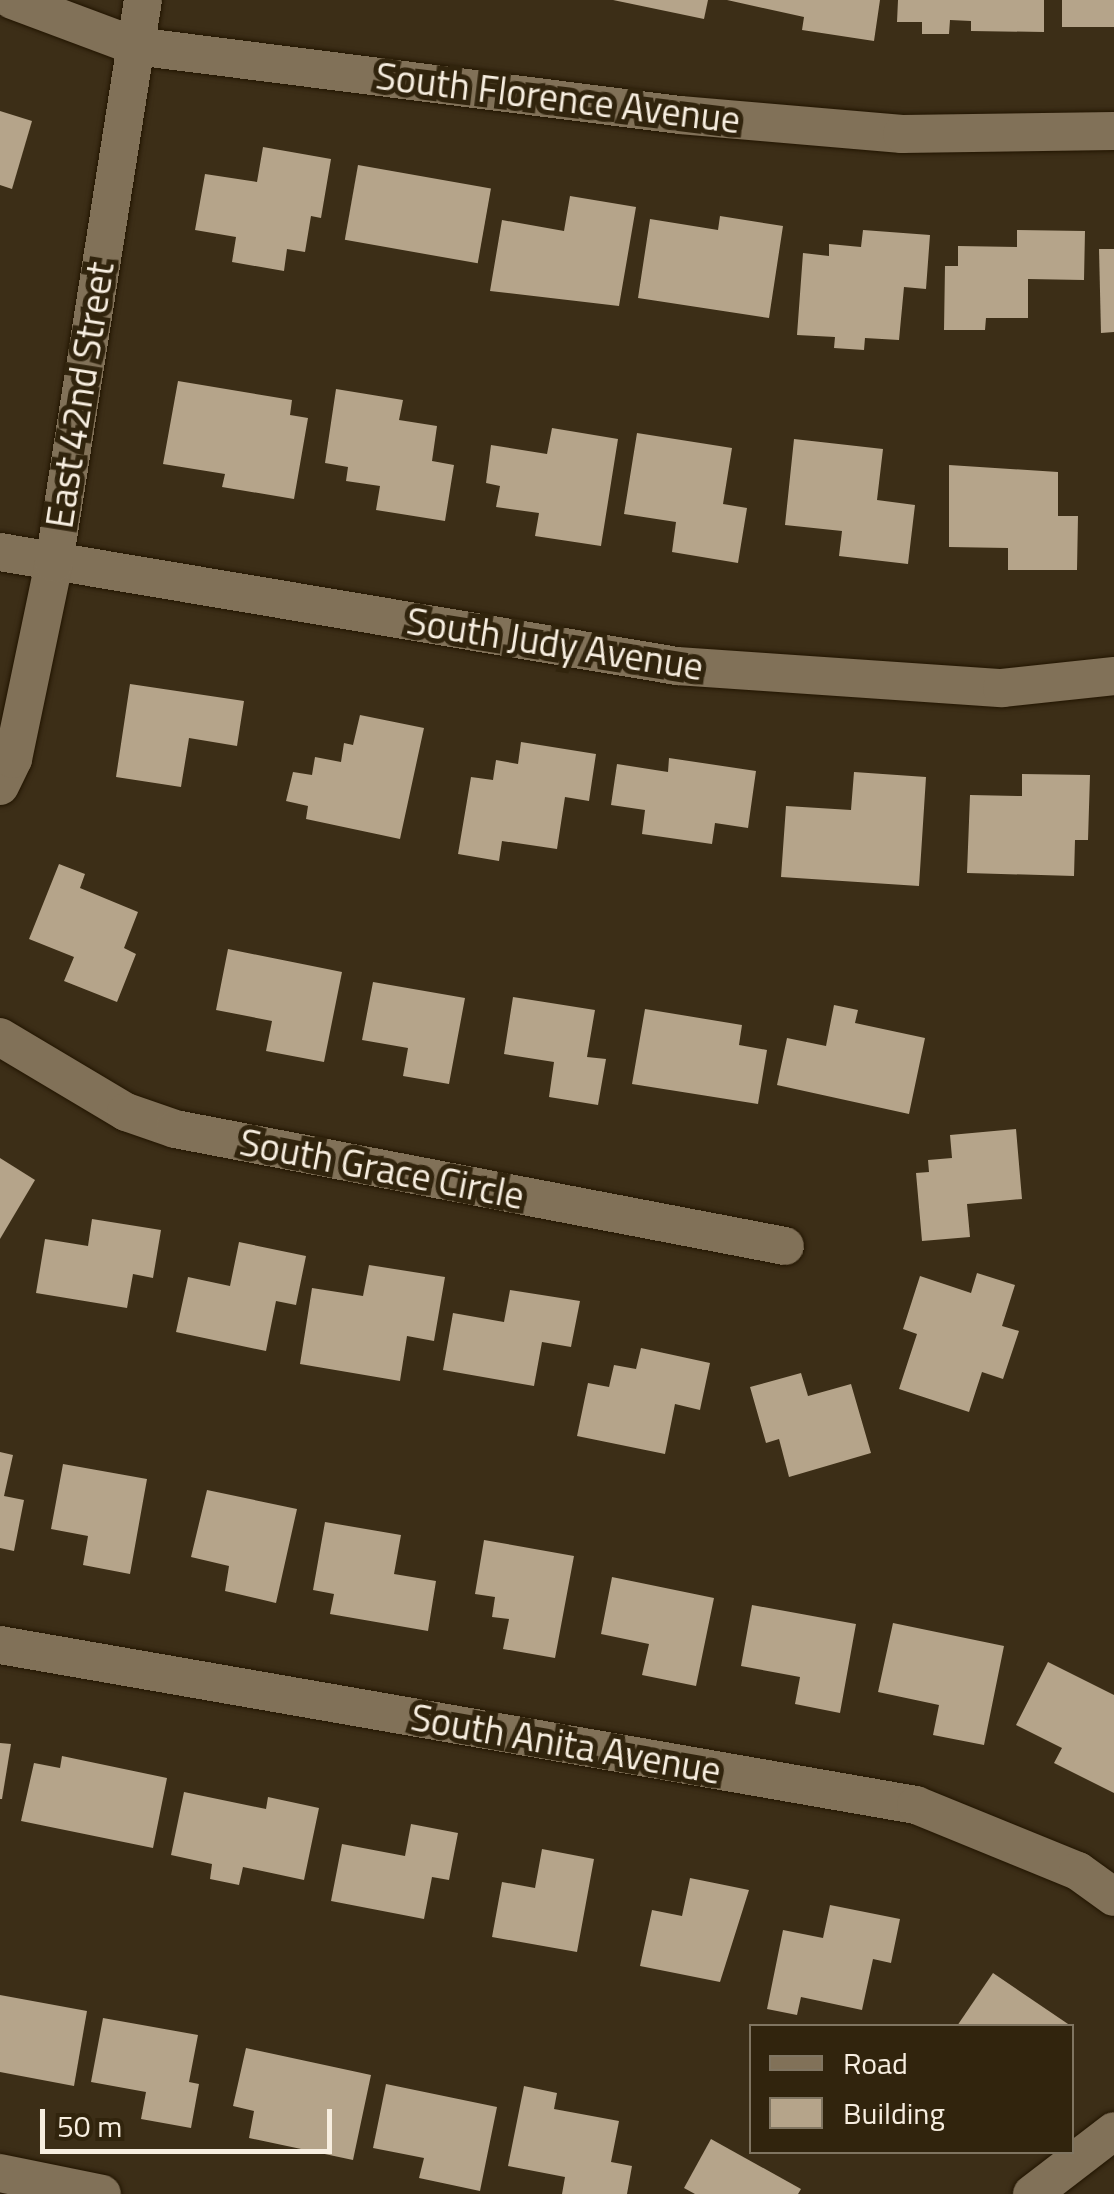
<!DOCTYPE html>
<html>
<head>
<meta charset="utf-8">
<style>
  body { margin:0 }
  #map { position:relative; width:1114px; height:2194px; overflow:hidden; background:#3c2e17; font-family:"Titillium Web",sans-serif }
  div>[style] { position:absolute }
  .building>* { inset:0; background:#b5a48a; transform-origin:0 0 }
  .roads { filter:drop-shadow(0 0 2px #221501) drop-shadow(0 0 2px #221501) }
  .street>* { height:38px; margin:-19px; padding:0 19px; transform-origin:19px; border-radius:19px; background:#817158 }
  span { translate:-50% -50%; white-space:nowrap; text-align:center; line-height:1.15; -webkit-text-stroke:10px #31240d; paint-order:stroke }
  .street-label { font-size:38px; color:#f7eee0 }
  .legend { position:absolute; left:749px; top:2024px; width:325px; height:130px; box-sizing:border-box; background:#31240d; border:2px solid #807561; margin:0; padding:12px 18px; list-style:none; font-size:30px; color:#f7eee0 }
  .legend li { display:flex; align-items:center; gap:20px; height:50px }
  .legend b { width:50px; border:2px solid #807561 }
  .scale { position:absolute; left:40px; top:2109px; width:292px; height:45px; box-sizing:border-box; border:5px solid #f7eee0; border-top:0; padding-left:12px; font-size:30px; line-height:35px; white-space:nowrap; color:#f7eee0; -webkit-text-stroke:8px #31240d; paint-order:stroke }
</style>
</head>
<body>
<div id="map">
  <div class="building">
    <i style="clip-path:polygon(613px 0,708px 0,704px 19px)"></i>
    <i style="clip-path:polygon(727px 0,880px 0,874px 41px,802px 30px,804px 17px)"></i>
    <i style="clip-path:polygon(898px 0,1044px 0,1044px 32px,971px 31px,971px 21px,950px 20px,949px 34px,922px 34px,922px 22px,897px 22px)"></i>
    <i style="left:1062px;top:0;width:52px;height:27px"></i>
    <i style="clip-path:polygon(0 111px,32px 121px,12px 189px,0 185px)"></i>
    <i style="clip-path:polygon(263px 147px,331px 159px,321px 218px,311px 216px,305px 252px,287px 249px,284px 271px,232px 262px,236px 237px,195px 230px,205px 174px,257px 182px)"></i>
    <i style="left:358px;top:165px;width:135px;height:76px;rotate:10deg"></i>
    <i style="clip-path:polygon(570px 196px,636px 207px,619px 306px,490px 291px,502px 220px,564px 231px)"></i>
    <i style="clip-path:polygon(720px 216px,783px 226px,769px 318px,638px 298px,650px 219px,718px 230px)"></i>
    <i style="clip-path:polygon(863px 230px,930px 235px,926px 289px,904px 287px,899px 340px,865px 338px,864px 350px,834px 348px,835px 337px,797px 335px,803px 253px,829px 256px,829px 244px,861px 247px)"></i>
    <i style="clip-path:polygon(1017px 230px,1085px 231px,1084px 280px,1028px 279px,1028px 318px,986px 318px,985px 330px,944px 330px,945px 266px,958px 266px,958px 246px,1017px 247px)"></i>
    <i style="clip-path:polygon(1099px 249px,1114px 249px,1114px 332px,1101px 333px)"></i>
    <i style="clip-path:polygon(178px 381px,292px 400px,290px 415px,308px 418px,294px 499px,222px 487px,225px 474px,163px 464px)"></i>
    <i style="clip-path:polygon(336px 389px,403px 400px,399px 420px,437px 426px,432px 461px,454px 465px,445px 521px,376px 510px,380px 486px,346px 481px,348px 467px,325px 463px)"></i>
    <i style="clip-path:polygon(552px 428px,618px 439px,601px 546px,535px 536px,539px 513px,496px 507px,500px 486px,486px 483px,491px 445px,547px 454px)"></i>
    <i style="clip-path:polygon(637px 433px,732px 448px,723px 504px,747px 508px,738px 563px,672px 552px,676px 522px,624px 514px)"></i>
    <i style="clip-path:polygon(794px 439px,883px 449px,877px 500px,915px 505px,908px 564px,839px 556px,842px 531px,785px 525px)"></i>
    <i style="clip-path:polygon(949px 465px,1058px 472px,1058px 516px,1078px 516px,1077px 570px,1008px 570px,1008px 548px,949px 547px)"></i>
    <i style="clip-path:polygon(130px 684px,244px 701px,237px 746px,189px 738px,181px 787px,116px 777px)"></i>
    <i style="clip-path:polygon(360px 715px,424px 728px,400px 839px,306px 819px,308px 806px,286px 801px,293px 772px,312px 775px,315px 757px,341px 762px,344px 743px,353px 745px)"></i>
    <i style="clip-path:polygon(521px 742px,596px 754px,589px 801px,565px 797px,557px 849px,502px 841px,499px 861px,458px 854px,471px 777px,493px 780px,496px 760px,518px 764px)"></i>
    <i style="clip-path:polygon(669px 758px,756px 771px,748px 828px,715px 823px,712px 844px,642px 834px,645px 810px,611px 805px,617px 764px,668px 772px)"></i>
    <i style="clip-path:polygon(854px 772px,926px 777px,919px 886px,781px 877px,786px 806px,851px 810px)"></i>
    <i style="clip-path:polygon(1022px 774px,1090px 775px,1088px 840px,1075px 840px,1074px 876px,967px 873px,970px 795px,1022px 796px)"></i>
    <i style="clip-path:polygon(59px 864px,85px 874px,80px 888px,138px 912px,124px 948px,136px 954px,117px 1002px,64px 981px,74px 957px,29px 939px)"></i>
    <i style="clip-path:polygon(228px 949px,342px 972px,324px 1062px,266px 1051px,272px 1021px,216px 1010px)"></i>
    <i style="clip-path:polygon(373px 982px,465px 998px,449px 1084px,403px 1076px,408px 1048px,362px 1040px)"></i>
    <i style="clip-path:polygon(513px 997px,595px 1010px,587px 1057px,606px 1059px,598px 1105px,549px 1097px,554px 1062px,504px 1054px)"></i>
    <i style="clip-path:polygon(834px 1005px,858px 1010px,855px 1023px,925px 1038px,909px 1114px,777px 1085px,787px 1038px,826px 1046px)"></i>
    <i style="clip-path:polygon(645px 1009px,742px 1025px,739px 1045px,767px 1050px,758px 1104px,632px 1084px)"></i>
    <i style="clip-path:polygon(1016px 1129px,1022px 1199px,967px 1204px,970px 1237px,922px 1241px,916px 1173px,929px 1172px,928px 1160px,952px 1158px,950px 1135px)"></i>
    <i style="clip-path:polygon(0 1158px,35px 1180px,0 1239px)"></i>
    <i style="clip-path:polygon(92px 1219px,161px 1230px,153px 1278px,133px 1274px,127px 1308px,36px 1293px,45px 1239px,88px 1246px)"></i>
    <i style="clip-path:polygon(239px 1242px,306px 1256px,296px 1305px,276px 1301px,266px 1351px,176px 1332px,188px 1277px,230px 1286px)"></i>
    <i style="clip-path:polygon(369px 1265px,445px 1277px,434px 1341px,407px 1336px,400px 1381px,300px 1364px,312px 1288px,363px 1296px)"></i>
    <i style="clip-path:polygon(977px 1273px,1015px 1285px,1002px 1326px,1019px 1331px,1003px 1379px,982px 1372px,969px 1412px,899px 1389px,917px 1334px,903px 1329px,920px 1276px,971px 1293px)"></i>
    <i style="clip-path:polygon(510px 1290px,580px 1301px,571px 1347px,542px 1342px,534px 1386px,443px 1370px,453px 1313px,504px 1322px)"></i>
    <i style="clip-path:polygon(641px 1348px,710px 1363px,700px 1410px,675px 1404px,665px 1454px,577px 1436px,588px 1383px,609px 1387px,614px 1365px,636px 1369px)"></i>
    <i style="clip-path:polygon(801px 1373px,808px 1396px,851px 1384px,871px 1453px,789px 1477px,779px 1439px,766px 1443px,750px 1387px)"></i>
    <i style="clip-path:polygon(0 1452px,13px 1455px,4px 1496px,24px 1500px,14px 1551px,0 1548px)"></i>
    <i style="clip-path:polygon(63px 1464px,147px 1479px,130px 1574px,83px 1565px,88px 1536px,51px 1529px)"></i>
    <i style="clip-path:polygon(207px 1490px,297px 1509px,276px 1603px,225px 1591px,229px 1566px,191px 1557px)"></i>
    <i style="clip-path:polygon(325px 1522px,401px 1535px,394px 1574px,436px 1581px,428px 1631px,330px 1614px,334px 1594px,313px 1590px)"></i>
    <i style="clip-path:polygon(484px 1540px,574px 1556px,555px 1658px,503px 1649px,509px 1619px,492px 1617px,495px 1597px,475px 1594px)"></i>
    <i style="clip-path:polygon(612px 1577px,714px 1598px,696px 1686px,642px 1675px,649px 1644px,601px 1634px)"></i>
    <i style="clip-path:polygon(752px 1605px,856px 1624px,840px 1713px,795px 1704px,800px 1677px,741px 1666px)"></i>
    <i style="clip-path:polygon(893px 1623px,1004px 1646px,984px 1745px,933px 1735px,939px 1705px,878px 1692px)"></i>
    <i style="clip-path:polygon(1048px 1662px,1114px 1695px,1114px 1793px,1054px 1763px,1062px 1748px,1016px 1725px)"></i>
    <i style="clip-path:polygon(0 1743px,11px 1744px,2px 1799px,0 1799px)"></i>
    <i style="clip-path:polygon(62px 1756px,167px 1778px,153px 1848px,21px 1821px,34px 1763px,60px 1768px)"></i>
    <i style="clip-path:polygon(184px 1792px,266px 1809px,268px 1797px,319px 1808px,304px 1880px,243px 1867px,239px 1885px,210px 1879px,212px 1864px,171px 1855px)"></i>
    <i style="clip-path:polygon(411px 1824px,458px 1833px,449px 1880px,432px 1877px,424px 1919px,331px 1901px,342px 1844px,405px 1856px)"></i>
    <i style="clip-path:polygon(542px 1849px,594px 1859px,577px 1952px,492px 1937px,502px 1882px,535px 1888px)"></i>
    <i style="clip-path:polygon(690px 1878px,749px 1890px,720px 1982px,640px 1966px,652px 1910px,682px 1916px)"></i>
    <i style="clip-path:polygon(830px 1905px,900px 1919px,891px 1963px,873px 1959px,862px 2010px,801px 1997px,797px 2015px,767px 2009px,783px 1930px,823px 1938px)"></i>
    <i style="clip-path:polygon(993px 1973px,1071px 2026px,957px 2026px)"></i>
    <i style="clip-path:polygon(0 1995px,87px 2011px,74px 2086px,0 2072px)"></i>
    <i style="clip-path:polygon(103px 2018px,198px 2035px,189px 2082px,199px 2084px,191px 2128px,141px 2119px,146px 2092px,91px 2082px)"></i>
    <i style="clip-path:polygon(246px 2048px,371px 2075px,353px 2160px,249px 2138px,254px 2111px,233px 2106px)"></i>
    <i style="clip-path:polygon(386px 2084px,497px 2107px,480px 2191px,419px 2178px,424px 2158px,373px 2148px)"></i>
    <i style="clip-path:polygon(524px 2086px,557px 2093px,554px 2109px,619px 2121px,611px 2162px,632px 2166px,627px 2194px,562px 2194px,565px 2177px,508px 2166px)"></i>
    <i style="clip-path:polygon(711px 2139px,801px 2189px,798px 2194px,695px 2194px,684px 2188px)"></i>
  </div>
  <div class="roads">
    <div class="street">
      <i style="left:12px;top:0;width:131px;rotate:20.5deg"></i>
      <i style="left:135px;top:46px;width:549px;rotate:7.22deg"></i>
      <i style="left:680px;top:115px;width:223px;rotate:4.9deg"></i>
      <i style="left:902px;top:134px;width:212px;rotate:-0.8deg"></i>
      <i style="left:0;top:552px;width:687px;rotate:9.56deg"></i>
      <i style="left:677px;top:666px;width:326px;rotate:3.9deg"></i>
      <i style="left:1002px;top:688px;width:113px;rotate:-6.1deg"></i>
      <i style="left:0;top:786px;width:30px;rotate:-64deg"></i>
      <i style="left:13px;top:759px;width:200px;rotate:-78.2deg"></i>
      <i style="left:54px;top:563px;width:570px;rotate:-81.02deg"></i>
      <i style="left:0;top:1037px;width:147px;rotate:30.8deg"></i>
      <i style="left:126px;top:1112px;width:52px;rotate:19.1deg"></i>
      <i style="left:175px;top:1129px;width:621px;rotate:10.86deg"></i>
      <i style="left:0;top:1645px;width:930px;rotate:9.91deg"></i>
      <i style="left:916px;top:1805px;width:175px;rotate:22.2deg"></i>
      <i style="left:1078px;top:1871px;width:44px;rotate:35.8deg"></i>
      <i style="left:0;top:2173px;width:104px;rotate:11.6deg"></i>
      <i style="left:1032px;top:2194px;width:103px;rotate:-37.5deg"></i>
    </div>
  </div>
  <div class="street-label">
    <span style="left:558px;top:98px;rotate:7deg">South Florence Avenue</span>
    <span style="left:80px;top:395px;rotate:-81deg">East 42nd Street</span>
    <span style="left:555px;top:644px;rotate:9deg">South Judy Avenue</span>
    <span style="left:382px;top:1169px;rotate:11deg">South Grace Circle</span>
    <span style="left:566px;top:1744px;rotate:10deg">South Anita Avenue</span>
  </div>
  <ul class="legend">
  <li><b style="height:12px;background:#817158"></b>Road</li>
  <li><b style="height:28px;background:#b5a48a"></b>Building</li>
  </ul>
  <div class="scale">50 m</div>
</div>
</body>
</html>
